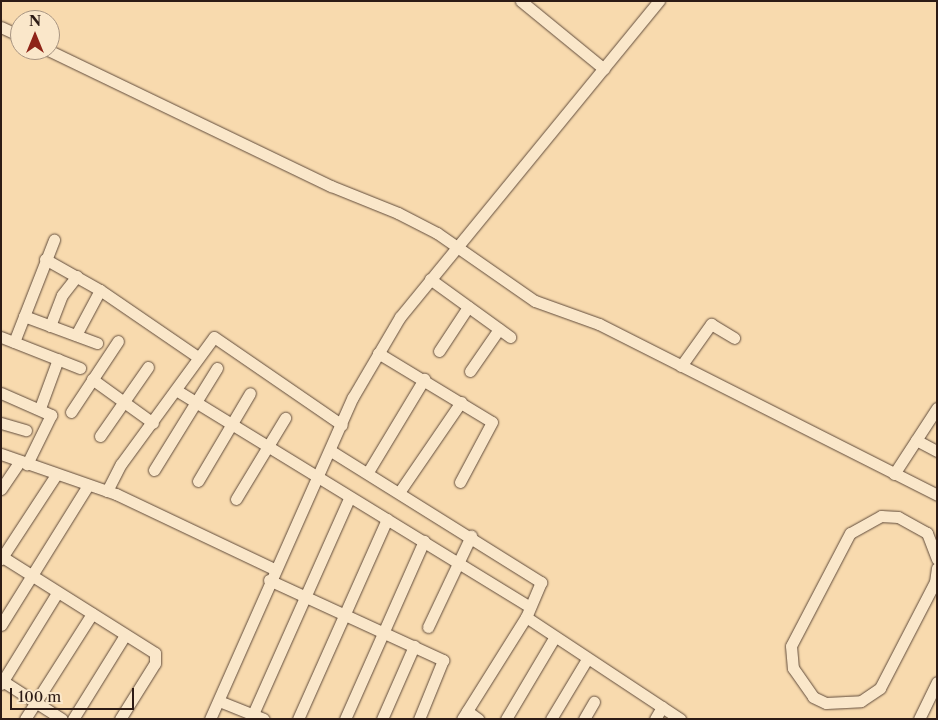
<!DOCTYPE html>
<html>
<head>
<meta charset="utf-8">
<style>
  body { margin:0 }
  #map { position:relative; width:938px; height:720px; overflow:hidden; background:#f8daae; font-family:"Libre Caslon Text",serif }
  div>[style] { position:absolute }
  .roads { filter:drop-shadow(0 0 1px #604b3b) drop-shadow(0 0 1px #604b3b) }
  .minor>* { height:11px; margin:-5.5px; padding:0 5.5px; transform-origin:5.5px; border-radius:5.5px; background:#fae7ca }
  span { translate:-50% -50%; white-space:nowrap; text-align:center; line-height:1.15; -webkit-text-stroke:4px #fae7ca; paint-order:stroke }
  .frame { position:absolute; inset:0; border:2px solid #2d1b15; pointer-events:none }
  .north { position:absolute; left:10px; top:10px; width:50px; height:50px; box-sizing:border-box; background:#fae7ca; border:1px solid #a89582; border-radius:50%; rotate:0deg; font-size:14px; font-weight:700; line-height:20px; text-align:center; color:#2d1b15 }
  .north::after { content:''; display:block; margin:auto; width:18px; height:22px; background:#8f2418; clip-path:polygon(50% 0,100% 100%,50% 72%,0 100%) }
  .scale { position:absolute; left:10px; top:688px; width:124px; height:22px; box-sizing:border-box; border:2px solid #2d1b15; border-top:0; padding-left:6px; font-size:15px; line-height:18px; white-space:nowrap; color:#2d1b15; -webkit-text-stroke:4px #fae7ca; paint-order:stroke }
</style>
</head>
<body>
<div id="map">
  <div class="roads">
    <div class="minor">
      <i style="left:521px;top:1px;width:107px;rotate:39.3deg"></i>
      <i style="left:1px;top:27px;width:21px;rotate:25deg"></i>
      <i style="left:48px;top:50px;width:314px;rotate:25.7deg"></i>
      <i style="left:331px;top:186px;width:72px;rotate:21.9deg"></i>
      <i style="left:398px;top:213px;width:44px;rotate:27.1deg"></i>
      <i style="left:437px;top:233px;width:119px;rotate:34.8deg"></i>
      <i style="left:535px;top:301px;width:68px;rotate:19.8deg"></i>
      <i style="left:599px;top:324px;width:379px;rotate:26.8deg"></i>
      <i style="left:45px;top:259px;width:63px;rotate:29.4deg"></i>
      <i style="left:100px;top:290px;width:119px;rotate:34.4deg"></i>
      <i style="left:430px;top:279px;width:99px;rotate:35.9deg"></i>
      <i style="left:24px;top:316px;width:78px;rotate:20.3deg"></i>
      <i style="left:50px;top:326px;width:33px;rotate:-69deg"></i>
      <i style="left:62px;top:295px;width:24px;rotate:-52deg"></i>
      <i style="left:76px;top:335px;width:51px;rotate:-61.9deg"></i>
      <i style="left:1px;top:337px;width:85px;rotate:21.4deg"></i>
      <i style="left:14px;top:342px;width:110px;rotate:-68.6deg"></i>
      <i style="left:439px;top:351px;width:53px;rotate:-56.6deg"></i>
      <i style="left:378px;top:353px;width:133px;rotate:31.2deg"></i>
      <i style="left:492px;top:422px;width:68px;rotate:118.1deg"></i>
      <i style="left:681px;top:366px;width:52px;rotate:-54.5deg"></i>
      <i style="left:711px;top:324px;width:27px;rotate:31deg"></i>
      <i style="left:470px;top:371px;width:51px;rotate:-55.4deg"></i>
      <i style="left:92px;top:379px;width:75px;rotate:35.8deg"></i>
      <i style="left:176px;top:390px;width:415px;rotate:31.5deg"></i>
      <i style="left:1px;top:393px;width:55px;rotate:23.7deg"></i>
      <i style="left:51px;top:415px;width:55px;rotate:116.1deg"></i>
      <i style="left:40px;top:408px;width:52px;rotate:-69.8deg"></i>
      <i style="left:71px;top:412px;width:85px;rotate:-56.5deg"></i>
      <i style="left:1px;top:423px;width:26px;rotate:16deg"></i>
      <i style="left:100px;top:436px;width:84px;rotate:-55.2deg"></i>
      <i style="left:916px;top:440px;width:24px;rotate:28deg"></i>
      <i style="left:331px;top:451px;width:248px;rotate:32deg"></i>
      <i style="left:541px;top:582px;width:38px;rotate:113deg"></i>
      <i style="left:526px;top:617px;width:120px;rotate:122.1deg"></i>
      <i style="left:1px;top:454px;width:122px;rotate:19.2deg"></i>
      <i style="left:116px;top:494px;width:175px;rotate:25.4deg"></i>
      <i style="left:154px;top:470px;width:120px;rotate:-58.3deg"></i>
      <i style="left:368px;top:472px;width:109px;rotate:-58.9deg"></i>
      <i style="left:894px;top:474px;width:79px;rotate:-56.9deg"></i>
      <i style="left:198px;top:481px;width:102px;rotate:-59.4deg"></i>
      <i style="left:1px;top:489px;width:34px;rotate:-56deg"></i>
      <i style="left:107px;top:491px;width:30px;rotate:-63deg"></i>
      <i style="left:121px;top:464px;width:157px;rotate:-53.8deg"></i>
      <i style="left:214px;top:337px;width:155px;rotate:34.5deg"></i>
      <i style="left:400px;top:491px;width:108px;rotate:-55.6deg"></i>
      <i style="left:236px;top:499px;width:95px;rotate:-58.8deg"></i>
      <i style="left:1px;top:556px;width:182px;rotate:32.2deg"></i>
      <i style="left:155px;top:653px;width:10px;rotate:90deg"></i>
      <i style="left:155px;top:663px;width:66px;rotate:122deg"></i>
      <i style="left:1px;top:559px;width:100px;rotate:-56.8deg"></i>
      <i style="left:937px;top:559px;width:28px;rotate:-111deg"></i>
      <i style="left:927px;top:533px;width:33px;rotate:-151deg"></i>
      <i style="left:898px;top:517px;width:17px;rotate:-177deg"></i>
      <i style="left:881px;top:516px;width:35px;rotate:151deg"></i>
      <i style="left:850px;top:533px;width:127px;rotate:117.6deg"></i>
      <i style="left:791px;top:646px;width:22px;rotate:85deg"></i>
      <i style="left:793px;top:668px;width:35px;rotate:55deg"></i>
      <i style="left:813px;top:697px;width:14px;rotate:25deg"></i>
      <i style="left:826px;top:703px;width:35px;rotate:-3deg"></i>
      <i style="left:861px;top:701px;width:23px;rotate:-34deg"></i>
      <i style="left:880px;top:688px;width:119px;rotate:-62.6deg"></i>
      <i style="left:935px;top:582px;width:14px;rotate:-82deg"></i>
      <i style="left:269px;top:580px;width:192px;rotate:24.7deg"></i>
      <i style="left:443px;top:660px;width:64px;rotate:112.1deg"></i>
      <i style="left:526px;top:617px;width:185px;rotate:33.5deg"></i>
      <i style="left:1px;top:625px;width:163px;rotate:-58.1deg"></i>
      <i style="left:428px;top:627px;width:101px;rotate:-64.7deg"></i>
      <i style="left:1px;top:680px;width:72px;rotate:32.6deg"></i>
      <i style="left:1px;top:684px;width:107px;rotate:-58.4deg"></i>
      <i style="left:219px;top:701px;width:48px;rotate:21.8deg"></i>
      <i style="left:467px;top:711px;width:14px;rotate:36deg"></i>
      <i style="left:253px;top:714px;width:236px;rotate:-66deg"></i>
      <i style="left:25px;top:719px;width:125px;rotate:-57.5deg"></i>
      <i style="left:73px;top:719px;width:99px;rotate:-58.2deg"></i>
      <i style="left:210px;top:719px;width:352px;rotate:-66.1deg"></i>
      <i style="left:353px;top:397px;width:93px;rotate:-59.6deg"></i>
      <i style="left:400px;top:317px;width:409px;rotate:-50.7deg"></i>
      <i style="left:298px;top:719px;width:219px;rotate:-66deg"></i>
      <i style="left:345px;top:719px;width:195px;rotate:-66.1deg"></i>
      <i style="left:382px;top:719px;width:80px;rotate:-66.3deg"></i>
      <i style="left:506px;top:719px;width:94px;rotate:-59.3deg"></i>
      <i style="left:551px;top:719px;width:70px;rotate:-59deg"></i>
      <i style="left:584px;top:719px;width:20px;rotate:-60deg"></i>
      <i style="left:655px;top:719px;width:14px;rotate:-60deg"></i>
      <i style="left:919px;top:719px;width:41px;rotate:-64.1deg"></i>
    </div>
  </div>
  <div class="frame"></div>
  <div class="north">N</div>
  <div class="scale">100 m</div>
</div>
</body>
</html>
